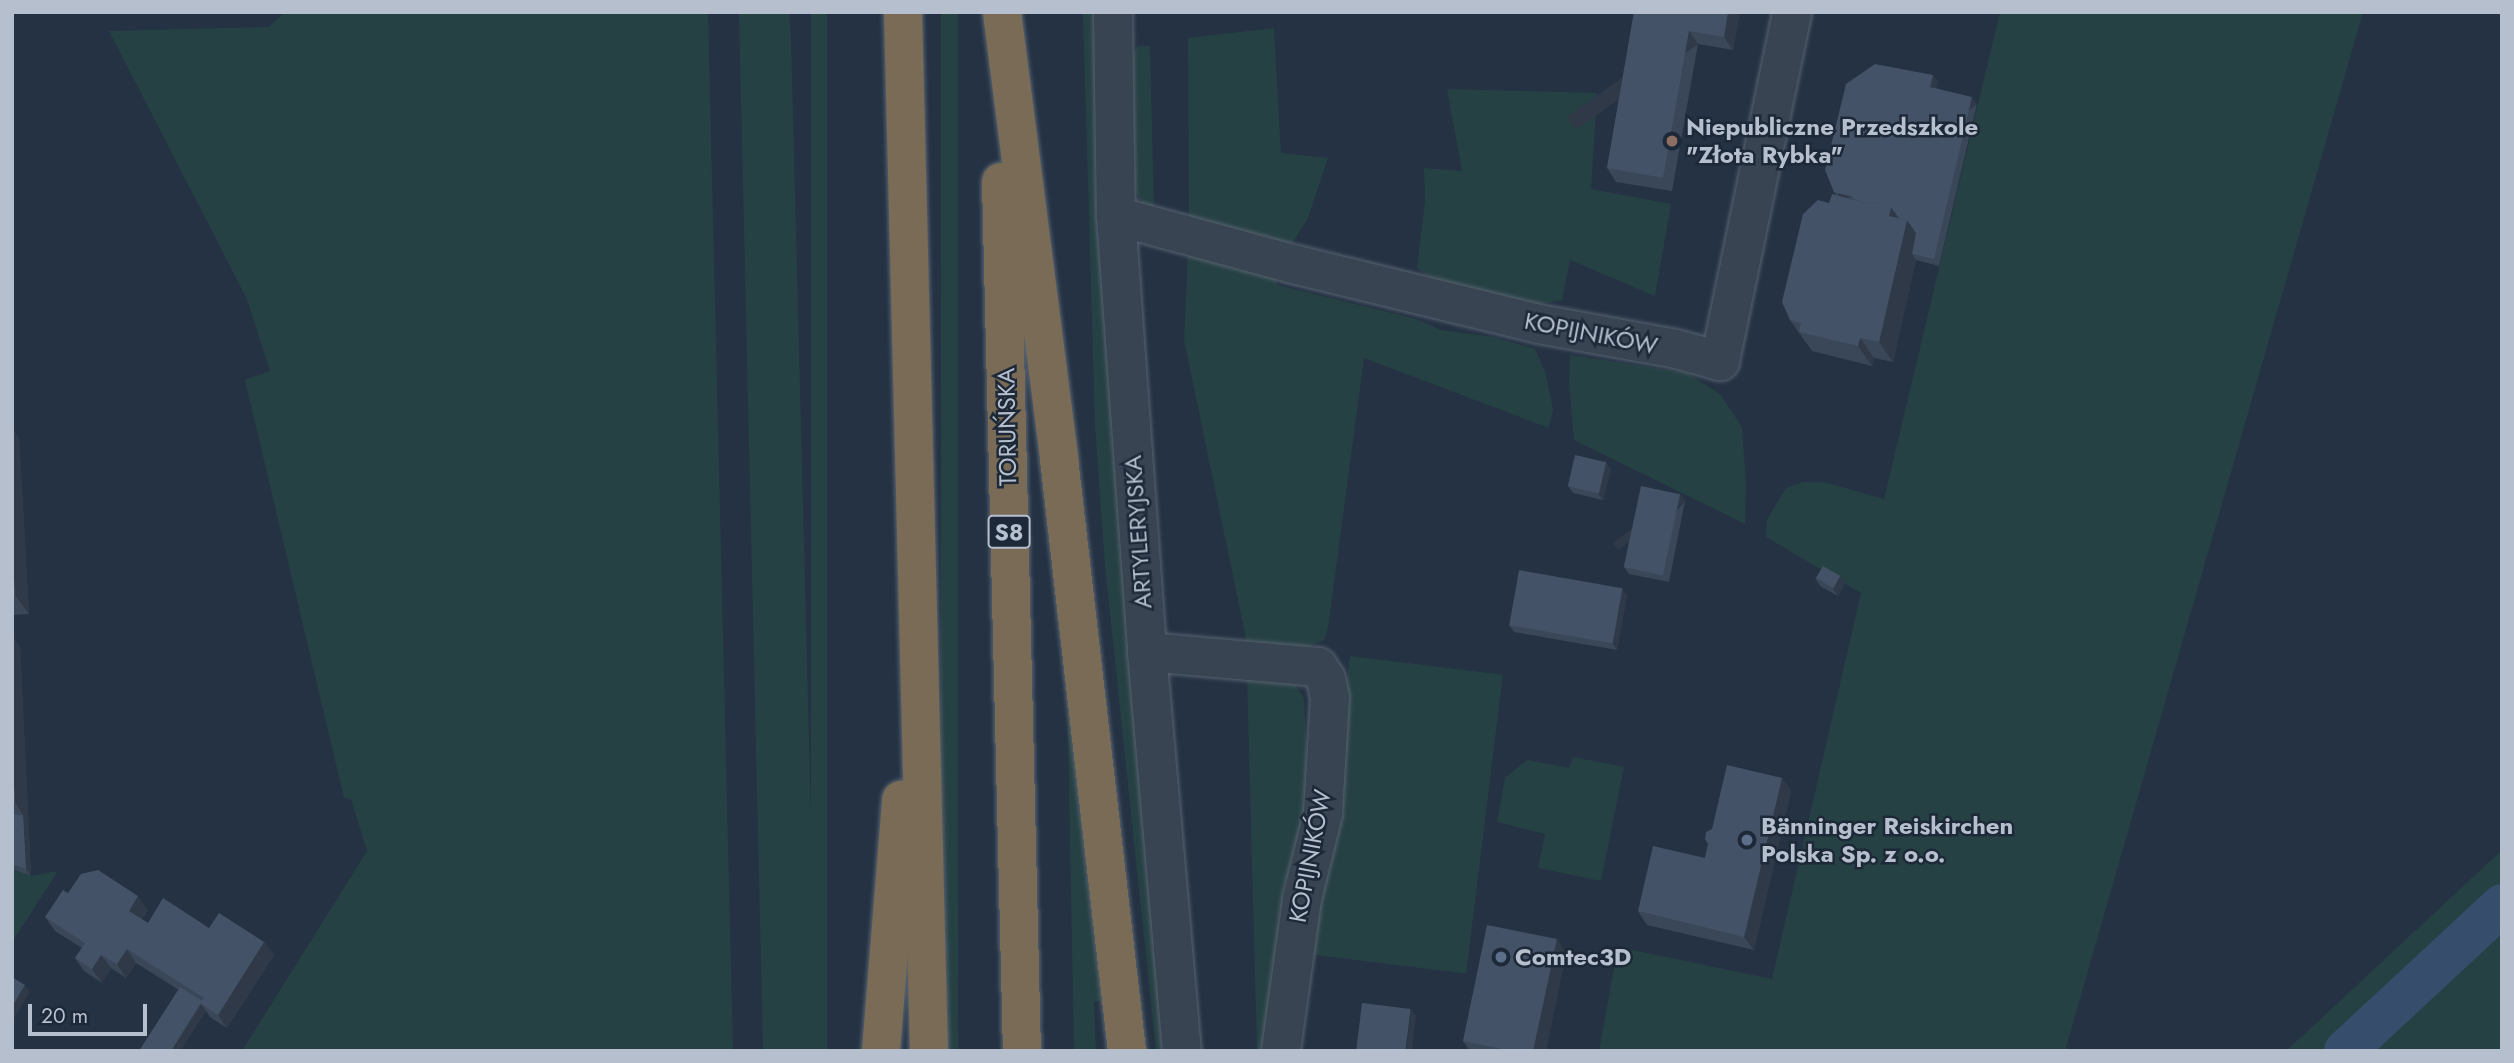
<!DOCTYPE html>
<html>
<head>
<meta charset="utf-8">
<style>
  body { margin:0 }
  #map { position:relative; width:2514px; height:1063px; overflow:hidden; background:#243243; font-family:Jost,sans-serif }
  div>[style] { position:absolute }
  .green>* { inset:0; background:#264144; transform-origin:0 0 }
  .canal>* { height:42px; margin:-21px; padding:0 21px; transform-origin:21px; border-radius:21px; background:#374d6c }
  .roads { filter:drop-shadow(0 0 2px #576270) drop-shadow(0 0 2px #576270) }
  .minor>* { height:38px; margin:-19px; padding:0 19px; transform-origin:19px; border-radius:19px; background:#394453 }
  .highway>* { height:38px; margin:-19px; padding:0 19px; transform-origin:19px; border-radius:19px; background:#796b55 }
  .wall>* { inset:0; background:#3a4758 }
  .shaded-wall>* { inset:0; background:#2f3947; transform-origin:0 0 }
  .building>* { inset:0; background:#435266; transform-origin:0 0 }
  .dots>* { width:19px; height:19px; translate:-50% -50%; box-sizing:border-box; border:4px solid #1d2938; border-radius:50% }
  span { translate:-50% -50%; white-space:nowrap; text-align:center; line-height:1.15; -webkit-text-stroke:5px #1d2938; paint-order:stroke }
  .shield-label span { padding:2px 5px; background:#1d2938; border:2px solid; border-radius:5px; -webkit-text-stroke-width:0 }
  .shield-label { font-size:23px; color:#b6bfcd; font-weight:700 }
  .poi-label { font-size:24px; color:#b6bfcd; font-weight:700 }
  .left { translate:0 -50%; text-align:left }
  .street-label { font-size:24px; color:#b6bfcd }
  .frame { position:absolute; inset:0; border:14px solid #b6bfcd; pointer-events:none }
  .scale { position:absolute; left:28px; top:1004px; width:119px; height:32px; box-sizing:border-box; border:4px solid #b6bfcd; border-top:0; padding-left:9px; font-size:21px; line-height:24px; white-space:nowrap; color:#b6bfcd; -webkit-text-stroke:5px #1d2938; paint-order:stroke }
</style>
</head>
<body>
<div id="map">
  <div class="green">
    <i style="clip-path:polygon(285px 12px,708px 12px,733px 1051px,242px 1051px,367px 851px,351px 799px,344px 798px,245px 380px,270px 371px,247px 299px,109px 31px,269px 27px)"></i>
    <i style="clip-path:polygon(739px 12px,789px 12px,791px 38px,817px 1051px,763px 1051px)"></i>
    <i style="left:811px;top:12px;width:16px;height:1039px"></i>
    <i style="left:941px;top:12px;width:17px;height:1039px"></i>
    <i style="clip-path:polygon(1083px 12px,1094px 12px,1104px 317px,1174px 1051px,1156px 1051px,1105px 566px,1095px 426px)"></i>
    <i style="clip-path:polygon(2000px 12px,2363px 12px,2065px 1051px,1599px 1051px,1618px 947px,1772px 979px,1861px 593px,1766px 537px,1767px 520px,1786px 488px,1803px 482px,1824px 482px,1884px 499px)"></i>
    <i style="clip-path:polygon(1274px 28px,1281px 153px,1328px 158px,1308px 218px,1293px 242px,1279px 245px,1189px 221px,1188px 38px)"></i>
    <i style="clip-path:polygon(1138px 46px,1150px 46px,1154px 212px,1139px 199px,1135px 186px,1132px 54px)"></i>
    <i style="clip-path:polygon(1447px 89px,1597px 93px,1591px 189px,1671px 204px,1655px 296px,1570px 260px,1562px 300px,1522px 307px,1432px 279px,1417px 268px,1425px 201px,1424px 168px,1462px 171px)"></i>
    <i style="clip-path:polygon(1188px 252px,1276px 276px,1277px 285px,1416px 319px,1441px 330px,1493px 337px,1535px 349px,1546px 375px,1553px 409px,1549px 428px,1364px 358px,1328px 628px,1324px 640px,1295px 652px,1247px 643px,1184px 340px)"></i>
    <i style="clip-path:polygon(1570px 355px,1687px 373px,1720px 394px,1742px 427px,1746px 483px,1745px 524px,1574px 440px,1569px 384px)"></i>
    <i style="left:1350px;top:656px;width:154px;height:301px;rotate:7deg"></i>
    <i style="clip-path:polygon(1247px 677px,1294px 683px,1304px 698px,1309px 817px,1300px 852px,1283px 886px,1272px 1051px,1257px 1051px)"></i>
    <i style="clip-path:polygon(1067px 688px,1103px 1001px,1094px 1002px,1096px 1051px,1074px 1051px)"></i>
    <i style="clip-path:polygon(1573px 757px,1624px 767px,1601px 881px,1538px 868px,1545px 834px,1497px 822px,1505px 778px,1527px 760px,1569px 768px)"></i>
    <i style="clip-path:polygon(2502px 850px,2502px 1051px,2286px 1051px)"></i>
    <i style="clip-path:polygon(12px 869px,31px 876px,58px 871px,12px 942px)"></i>
  </div>
  <div class="canal">
    <i style="left:2345px;top:1051px;width:214px;rotate:-42.9deg"></i>
  </div>
  <div class="roads">
    <div class="minor">
      <i style="left:1113px;top:12px;width:204px;rotate:89.2deg"></i>
      <i style="left:1116px;top:216px;width:437px;rotate:85.9deg"></i>
      <i style="left:1147px;top:652px;width:401px;rotate:85deg"></i>
      <i style="left:1116px;top:216px;width:183px;rotate:15.2deg"></i>
      <i style="left:1293px;top:264px;width:253px;rotate:13.7deg"></i>
      <i style="left:1539px;top:324px;width:139px;rotate:10.3deg"></i>
      <i style="left:1676px;top:349px;width:46px;rotate:15.3deg"></i>
      <i style="left:1720px;top:361px;width:356px;rotate:-78.3deg"></i>
      <i style="left:1147px;top:652px;width:172px;rotate:5deg"></i>
      <i style="left:1318px;top:667px;width:14px;rotate:56deg"></i>
      <i style="left:1326px;top:679px;width:19px;rotate:78deg"></i>
      <i style="left:1330px;top:698px;width:116px;rotate:93.5deg"></i>
      <i style="left:1323px;top:814px;width:88px;rotate:103.9deg"></i>
      <i style="left:1302px;top:899px;width:153px;rotate:97.9deg"></i>
    </div>
    <div class="highway">
      <i style="left:903px;top:12px;width:1039px;rotate:88.57deg"></i>
      <i style="left:1002px;top:12px;width:451px;rotate:82.7deg"></i>
      <i style="left:1059px;top:459px;width:596px;rotate:83.45deg"></i>
      <i style="left:1001px;top:182px;width:869px;rotate:88.62deg"></i>
      <i style="left:881px;top:1051px;width:252px;rotate:-85.4deg"></i>
    </div>
  </div>
  <div class="wall">
    <i style="clip-path:polygon(1634px 12px,1740px 12px,1733px 50px,1698px 44px,1672px 191px,1616px 182px,1607px 168px)"></i>
    <i style="clip-path:polygon(1933px 75px,1938px 82px,1936px 88px,1977px 104px,1939px 266px,1916px 260px,1893px 362px,1874px 358px,1872px 366px,1812px 351px,1790px 320px,1829px 203px,1836px 195px,1834px 192px)"></i>
    <i style="clip-path:polygon(12px 428px,19px 438px,29px 614px,12px 615px)"></i>
    <i style="clip-path:polygon(1611px 469px,1603px 500px,1573px 493px,1568px 486px)"></i>
    <i style="clip-path:polygon(1685px 501px,1669px 582px,1629px 574px,1624px 567px)"></i>
    <i style="clip-path:polygon(1840px 576px,1845px 583px,1838px 596px,1820px 586px,1815px 578px)"></i>
    <i style="clip-path:polygon(1627px 595px,1617px 650px,1514px 632px,1509px 625px)"></i>
    <i style="clip-path:polygon(12px 635px,20px 647px,31px 876px,12px 869px)"></i>
    <i style="clip-path:polygon(1782px 778px,1791px 791px,1754px 950px,1647px 925px,1638px 911px,1705px 858px,1712px 829px)"></i>
    <i style="clip-path:polygon(68px 893px,148px 910px,142px 919px,148px 923px,209px 928px,264px 942px,274px 955px,227px 1028px,210px 1017px,206px 1011px,180px 1051px,139px 1051px,179px 990px,136px 963px,126px 978px,111px 968px,102px 983px,84px 971px,75px 958px,82px 948px,55px 931px,45px 917px)"></i>
    <i style="clip-path:polygon(1566px 953px,1546px 1051px,1470px 1051px,1463px 1041px)"></i>
  </div>
  <div class="shaded-wall">
    <i style="clip-path:polygon(1728px 12px,1740px 12px,1733px 50px,1724px 37px)"></i>
    <i style="left:1689px;top:31px;width:16px;height:149px;rotate:55deg"></i>
    <i style="clip-path:polygon(1933px 75px,1938px 82px,1935px 94px,1930px 87px)"></i>
    <i style="left:1972px;top:97px;width:9px;height:166px;rotate:54deg"></i>
    <i style="clip-path:polygon(1891px 207px,1905px 227px,1889px 216px)"></i>
    <i style="clip-path:polygon(1907px 220px,1921px 240px,1912px 254px,1916px 260px,1893px 362px,1879px 342px)"></i>
    <i style="clip-path:polygon(1860px 338px,1874px 358px,1872px 366px,1858px 346px)"></i>
    <i style="clip-path:polygon(12px 428px,19px 438px,29px 614px,15px 595px,12px 541px)"></i>
    <i style="clip-path:polygon(1606px 462px,1611px 469px,1603px 500px,1598px 493px)"></i>
    <i style="left:1680px;top:494px;width:9px;height:83px;rotate:54deg"></i>
    <i style="clip-path:polygon(1840px 576px,1845px 583px,1838px 596px,1833px 589px)"></i>
    <i style="clip-path:polygon(1622px 588px,1627px 595px,1617px 650px,1612px 643px)"></i>
    <i style="clip-path:polygon(12px 635px,20px 647px,31px 876px,26px 869px,23px 815px,15px 802px,12px 748px)"></i>
    <i style="clip-path:polygon(1782px 778px,1791px 791px,1754px 950px,1744px 937px)"></i>
    <i style="clip-path:polygon(138px 896px,148px 910px,139px 925px,129px 911px)"></i>
    <i style="clip-path:polygon(1557px 939px,1566px 953px,1546px 1051px,1533px 1051px)"></i>
    <i style="clip-path:polygon(264px 942px,274px 955px,227px 1028px,218px 1015px)"></i>
    <i style="clip-path:polygon(127px 949px,136px 963px,126px 978px,117px 964px)"></i>
    <i style="clip-path:polygon(101px 955px,111px 968px,102px 983px,92px 969px)"></i>
    <i style="clip-path:polygon(25px 985px,30px 992px,12px 1022px,12px 1007px)"></i>
    <i style="clip-path:polygon(201px 1004px,206px 1011px,180px 1051px,171px 1051px)"></i>
    <i style="clip-path:polygon(1411px 1009px,1416px 1016px,1412px 1051px,1406px 1051px)"></i>
  </div>
  <div class="building">
    <i style="clip-path:polygon(1634px 12px,1728px 12px,1724px 37px,1689px 31px,1663px 178px,1607px 168px)"></i>
    <i style="clip-path:polygon(1875px 64px,1933px 75px,1930px 87px,1972px 97px,1934px 259px,1912px 254px,1916px 233px,1907px 220px,1899px 218px,1891px 207px,1878px 202px,1865px 203px,1853px 199px,1853px 197px,1834px 192px,1825px 170px,1846px 84px)"></i>
    <i style="clip-path:polygon(1832px 194px,1865px 203px,1878px 202px,1891px 207px,1889px 216px,1907px 220px,1879px 342px,1860px 338px,1858px 346px,1799px 332px,1801px 323px,1790px 320px,1782px 302px,1803px 214px,1818px 200px,1829px 203px)"></i>
    <i style="left:1575px;top:455px;width:32px;height:32px;rotate:13deg"></i>
    <i style="left:1641px;top:486px;width:40px;height:83px;rotate:12deg"></i>
    <i style="clip-path:polygon(12px 541px,15px 595px,12px 595px)"></i>
    <i style="left:1823px;top:566px;width:20px;height:14px;rotate:30deg"></i>
    <i style="left:1519px;top:570px;width:105px;height:56px;rotate:10deg"></i>
    <i style="clip-path:polygon(12px 748px,15px 802px,12px 803px)"></i>
    <i style="clip-path:polygon(1727px 765px,1782px 778px,1744px 937px,1638px 911px,1653px 846px,1705px 858px,1708px 844px,1705px 839px,1706px 832px,1712px 829px)"></i>
    <i style="clip-path:polygon(12px 815px,23px 815px,26px 869px,12px 864px)"></i>
    <i style="clip-path:polygon(98px 870px,138px 896px,129px 911px,148px 923px,163px 898px,209px 928px,219px 913px,264px 942px,218px 1015px,200px 1003px,204px 998px,127px 949px,117px 964px,101px 955px,92px 969px,75px 958px,85px 943px,45px 917px,63px 890px,68px 893px,81px 874px)"></i>
    <i style="clip-path:polygon(1487px 925px,1557px 939px,1533px 1051px,1511px 1051px,1463px 1041px)"></i>
    <i style="clip-path:polygon(12px 977px,25px 985px,12px 1007px)"></i>
    <i style="clip-path:polygon(180px 987px,202px 1001px,171px 1051px,139px 1051px)"></i>
    <i style="left:1362px;top:1003px;width:49px;height:48px;rotate:7deg"></i>
  </div>
  <div class="dots">
    <i style="left:1672px;top:141px;background:#8d6e63"></i>
    <i style="left:1747px;top:840px;background:#5c6f8a"></i>
    <i style="left:1501px;top:957px;background:#5c6f8a"></i>
  </div>
  <div class="shield-label">
    <span style="left:1009px;top:532px">S8</span>
  </div>
  <div class="poi-label">
    <span class="left" style="left:1686px;top:141px">Niepubliczne Przedszkole<br>"Złota Rybka"</span>
    <span class="left" style="left:1761px;top:840px">Bänninger Reiskirchen<br>Polska Sp. z o.o.</span>
    <span class="left" style="left:1515px;top:957px">Comtec3D</span>
  </div>
  <div class="street-label">
    <span style="left:1591px;top:333px;rotate:11deg">KOPIJNIKÓW</span>
    <span style="left:1007px;top:427px;rotate:-91deg">TORUŃSKA</span>
    <span style="left:1138px;top:532px;rotate:-94deg">ARTYLERYJSKA</span>
    <span style="left:1310px;top:856px;rotate:-79deg">KOPIJNIKÓW</span>
  </div>
  <div class="frame"></div>
  <div class="scale">20 m</div>
</div>
</body>
</html>
